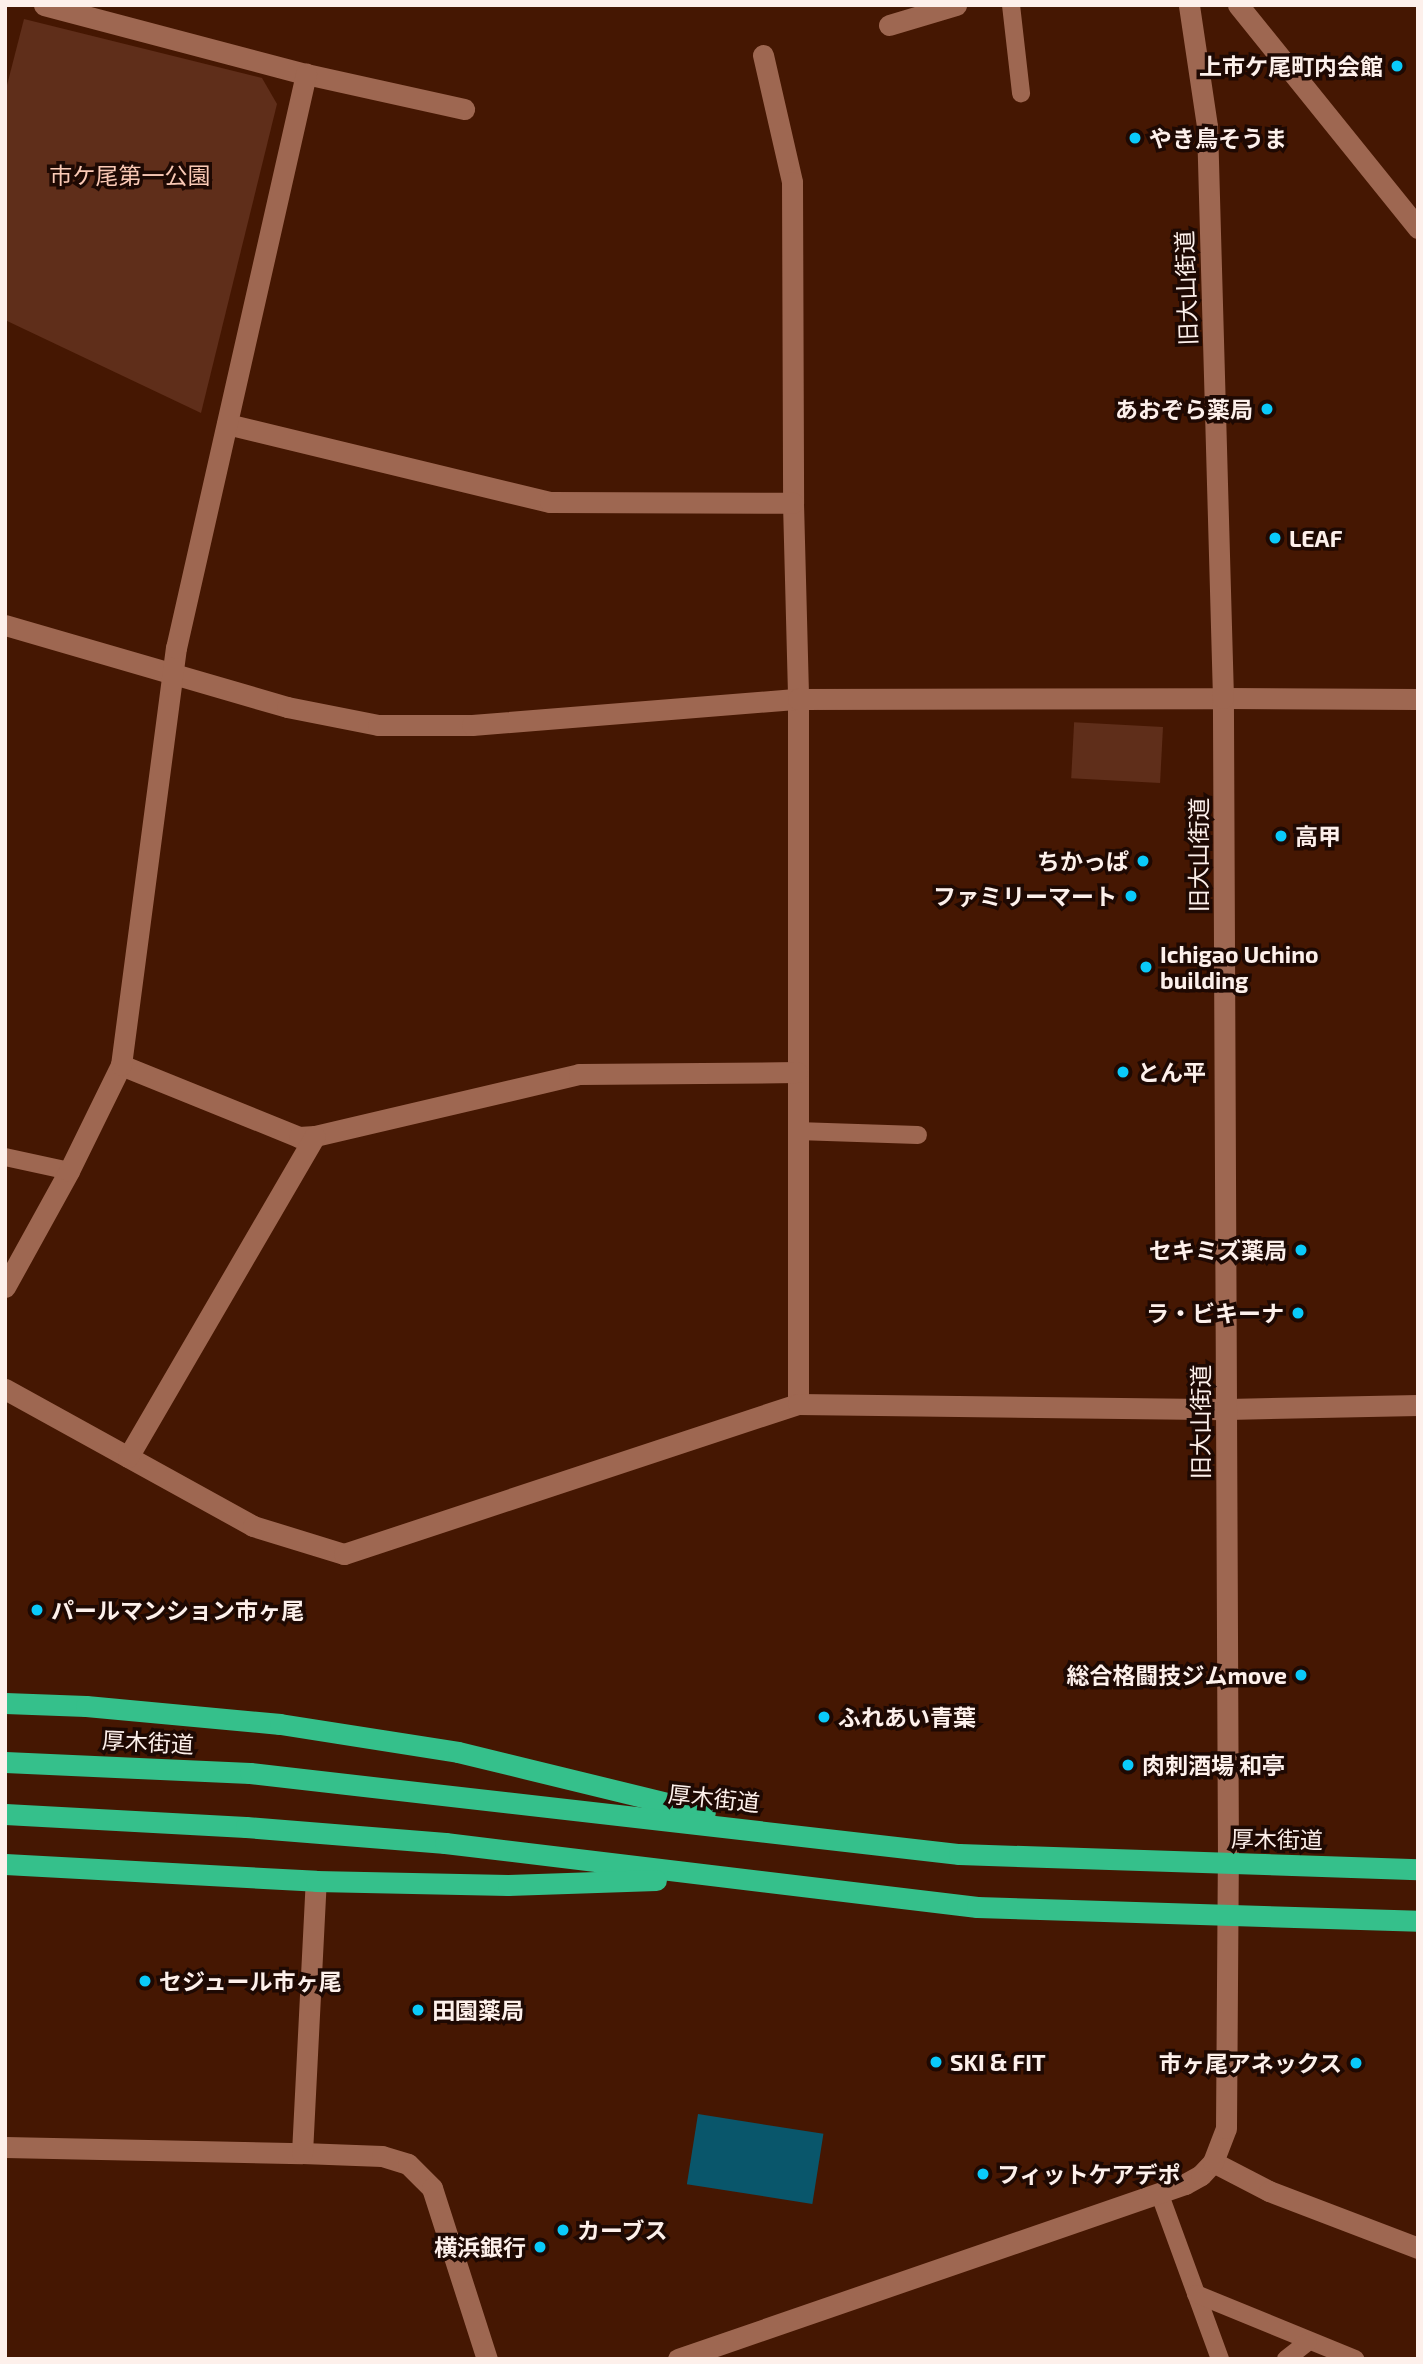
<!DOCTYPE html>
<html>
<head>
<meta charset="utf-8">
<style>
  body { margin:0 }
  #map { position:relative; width:1423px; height:2364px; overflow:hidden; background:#451702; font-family:"Exo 2","Noto Sans JP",sans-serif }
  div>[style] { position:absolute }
  .green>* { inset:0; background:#5f2e1a; transform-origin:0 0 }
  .water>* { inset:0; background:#09566b; transform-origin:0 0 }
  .lane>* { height:18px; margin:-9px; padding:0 9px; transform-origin:9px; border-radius:9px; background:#9e6751 }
  .street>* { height:21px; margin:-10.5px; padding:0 10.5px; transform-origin:10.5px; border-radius:10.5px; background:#9e6751 }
  .secondary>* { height:21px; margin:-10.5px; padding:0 10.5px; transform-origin:10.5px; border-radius:10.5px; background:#9e6751 }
  .highway>* { height:21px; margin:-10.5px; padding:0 10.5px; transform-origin:10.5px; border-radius:10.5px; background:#35c08b }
  .dots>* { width:19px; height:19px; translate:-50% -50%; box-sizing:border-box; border:4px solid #1e0903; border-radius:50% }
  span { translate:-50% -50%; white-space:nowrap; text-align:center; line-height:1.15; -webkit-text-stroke:7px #1e0903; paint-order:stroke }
  .poi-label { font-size:23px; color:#fdf0eb; font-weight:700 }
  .right { translate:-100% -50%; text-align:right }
  .left { translate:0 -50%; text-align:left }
  .park-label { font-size:23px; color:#fbcab6 }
  .street-label { font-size:23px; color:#fdf0eb }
  .frame { position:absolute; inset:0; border:7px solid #fdf0eb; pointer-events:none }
</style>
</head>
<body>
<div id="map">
  <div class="green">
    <i style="clip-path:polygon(24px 19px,262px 78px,277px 104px,201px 413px,5px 320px,5px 93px)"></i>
    <i style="left:1163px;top:727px;width:56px;height:89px;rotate:93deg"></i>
  </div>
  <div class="water">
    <i style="left:698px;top:2114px;width:127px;height:71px;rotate:9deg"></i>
  </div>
  <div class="lane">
    <i style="left:1011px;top:5px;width:89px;rotate:83.5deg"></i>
    <i style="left:797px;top:1131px;width:121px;rotate:1.9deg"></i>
    <i style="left:5px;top:1157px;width:66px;rotate:12.3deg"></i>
    <i style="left:1160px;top:2195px;width:175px;rotate:69.9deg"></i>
    <i style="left:1196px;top:2294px;width:172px;rotate:22.2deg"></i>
    <i style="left:1286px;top:2359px;width:28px;rotate:-38deg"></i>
  </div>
  <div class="street">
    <i style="left:44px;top:5px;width:271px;rotate:14.8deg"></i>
    <i style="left:306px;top:74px;width:162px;rotate:12.5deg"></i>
    <i style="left:889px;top:25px;width:70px;rotate:-16.6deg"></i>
    <i style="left:763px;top:55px;width:130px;rotate:77.1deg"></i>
    <i style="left:792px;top:182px;width:321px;rotate:89.8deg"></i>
    <i style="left:793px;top:503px;width:196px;rotate:88.5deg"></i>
    <i style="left:798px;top:699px;width:705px;rotate:90deg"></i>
    <i style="left:227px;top:424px;width:332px;rotate:13.6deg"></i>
    <i style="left:550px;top:502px;width:243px;rotate:0.2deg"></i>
    <i style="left:5px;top:625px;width:294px;rotate:16.2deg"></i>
    <i style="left:287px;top:707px;width:93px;rotate:11.2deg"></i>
    <i style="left:378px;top:725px;width:94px"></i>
    <i style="left:472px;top:725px;width:327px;rotate:-4.6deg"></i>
    <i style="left:798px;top:699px;width:425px;rotate:-0.1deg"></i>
    <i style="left:121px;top:1065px;width:192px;rotate:22deg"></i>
    <i style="left:299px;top:1137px;width:16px;rotate:-4deg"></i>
    <i style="left:315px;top:1136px;width:271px;rotate:-13.2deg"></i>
    <i style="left:579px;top:1074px;width:218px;rotate:-0.5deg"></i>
    <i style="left:5px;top:1287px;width:132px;rotate:-61.1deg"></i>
    <i style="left:69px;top:1171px;width:118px;rotate:-63.9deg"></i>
    <i style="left:121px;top:1065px;width:421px;rotate:-82.5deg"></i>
    <i style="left:176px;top:648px;width:589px;rotate:-77.24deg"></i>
    <i style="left:5px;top:1389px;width:283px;rotate:28.9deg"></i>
    <i style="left:253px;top:1526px;width:95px;rotate:17.1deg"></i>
    <i style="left:344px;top:1554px;width:478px;rotate:-18.3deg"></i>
    <i style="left:798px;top:1404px;width:429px;rotate:0.7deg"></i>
    <i style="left:128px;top:1457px;width:371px;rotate:-59.8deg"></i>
    <i style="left:5px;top:2147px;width:297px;rotate:1.2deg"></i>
    <i style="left:302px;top:2153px;width:80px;rotate:2.1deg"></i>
    <i style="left:382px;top:2156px;width:27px;rotate:17deg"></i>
    <i style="left:408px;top:2164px;width:34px;rotate:45deg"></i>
    <i style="left:432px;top:2188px;width:180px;rotate:72.2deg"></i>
    <i style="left:302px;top:2153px;width:272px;rotate:-87.1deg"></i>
  </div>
  <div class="secondary">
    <i style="left:1238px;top:5px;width:287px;rotate:51.1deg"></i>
    <i style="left:1223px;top:698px;width:195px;rotate:0.3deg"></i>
    <i style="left:1227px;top:1409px;width:191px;rotate:-1.2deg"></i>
    <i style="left:1213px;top:2162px;width:63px;rotate:27.4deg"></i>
    <i style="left:1269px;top:2191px;width:160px;rotate:20.9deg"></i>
    <i style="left:678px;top:2359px;width:536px;rotate:-19.04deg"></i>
    <i style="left:1185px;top:2184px;width:18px;rotate:-29deg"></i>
    <i style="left:1201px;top:2175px;width:18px;rotate:-47deg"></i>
    <i style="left:1213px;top:2162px;width:36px;rotate:-69deg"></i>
    <i style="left:1226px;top:2128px;width:264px;rotate:-89.6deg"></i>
    <i style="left:1228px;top:1864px;width:1166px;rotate:-90.25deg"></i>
    <i style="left:1223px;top:698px;width:572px;rotate:-91.6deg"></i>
    <i style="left:1207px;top:126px;width:122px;rotate:-98.5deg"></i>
  </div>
  <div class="highway">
    <i style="left:5px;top:1703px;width:81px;rotate:2.1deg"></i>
    <i style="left:86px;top:1706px;width:195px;rotate:5.3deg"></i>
    <i style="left:280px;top:1724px;width:180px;rotate:8.9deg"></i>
    <i style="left:458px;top:1752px;width:254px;rotate:13.7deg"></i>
    <i style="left:5px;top:1762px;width:245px;rotate:2.6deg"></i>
    <i style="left:250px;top:1773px;width:714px;rotate:6.52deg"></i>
    <i style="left:959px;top:1854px;width:459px;rotate:1.9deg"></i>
    <i style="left:5px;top:1814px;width:241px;rotate:3.1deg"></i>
    <i style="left:246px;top:1827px;width:200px;rotate:4.6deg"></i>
    <i style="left:445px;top:1843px;width:536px;rotate:6.86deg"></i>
    <i style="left:977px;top:1907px;width:441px;rotate:1.8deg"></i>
    <i style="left:5px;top:1864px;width:311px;rotate:3.1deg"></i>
    <i style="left:316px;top:1881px;width:192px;rotate:1.2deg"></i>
    <i style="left:508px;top:1885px;width:148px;rotate:-1.9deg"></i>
  </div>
  <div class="dots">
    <i style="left:1397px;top:66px;background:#0acafa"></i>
    <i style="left:1135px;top:138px;background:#0acafa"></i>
    <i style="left:1267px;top:409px;background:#0acafa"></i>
    <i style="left:1275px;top:538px;background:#0acafa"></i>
    <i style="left:1281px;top:836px;background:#0acafa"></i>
    <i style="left:1143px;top:861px;background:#0acafa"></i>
    <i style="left:1131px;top:896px;background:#0acafa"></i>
    <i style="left:1146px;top:967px;background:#0acafa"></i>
    <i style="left:1123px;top:1072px;background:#0acafa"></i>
    <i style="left:1301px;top:1250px;background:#0acafa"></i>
    <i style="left:1298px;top:1313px;background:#0acafa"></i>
    <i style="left:37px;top:1610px;background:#0acafa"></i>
    <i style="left:1301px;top:1675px;background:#0acafa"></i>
    <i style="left:824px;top:1717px;background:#0acafa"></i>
    <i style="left:1128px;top:1765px;background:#0acafa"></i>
    <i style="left:145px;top:1981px;background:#0acafa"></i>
    <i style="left:418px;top:2010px;background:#0acafa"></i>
    <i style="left:936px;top:2062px;background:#0acafa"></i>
    <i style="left:1356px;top:2063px;background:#0acafa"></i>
    <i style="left:983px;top:2174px;background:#0acafa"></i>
    <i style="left:563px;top:2230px;background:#0acafa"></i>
    <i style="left:540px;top:2247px;background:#0acafa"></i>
  </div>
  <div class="poi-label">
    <span class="right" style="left:1383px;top:66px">上市ケ尾町内会館</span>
    <span class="left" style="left:1149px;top:138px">やき鳥そうま</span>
    <span class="right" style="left:1253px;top:409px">あおぞら薬局</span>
    <span class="left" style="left:1289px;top:538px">LEAF</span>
    <span class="left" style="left:1295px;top:836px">高甲</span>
    <span class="right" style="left:1129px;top:861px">ちかっぱ</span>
    <span class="right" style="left:1117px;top:896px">ファミリーマート</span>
    <span class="left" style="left:1160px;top:967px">Ichigao Uchino<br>building</span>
    <span class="left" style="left:1137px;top:1072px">とん平</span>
    <span class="right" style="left:1287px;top:1250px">セキミズ薬局</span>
    <span class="right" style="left:1284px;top:1313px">ラ・ビキーナ</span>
    <span class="left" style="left:51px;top:1610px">パールマンション市ヶ尾</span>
    <span class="right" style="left:1287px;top:1675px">総合格闘技ジムmove</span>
    <span class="left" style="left:838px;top:1717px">ふれあい青葉</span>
    <span class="left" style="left:1142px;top:1765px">肉刺酒場 和亭</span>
    <span class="left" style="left:159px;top:1981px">セジュール市ヶ尾</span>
    <span class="left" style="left:432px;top:2010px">田園薬局</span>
    <span class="left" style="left:950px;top:2062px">SKI &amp; FIT</span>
    <span class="right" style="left:1342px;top:2063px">市ヶ尾アネックス</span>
    <span class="left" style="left:997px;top:2174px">フィットケアデポ</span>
    <span class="left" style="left:577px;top:2230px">カーブス</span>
    <span class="right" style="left:526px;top:2247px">横浜銀行</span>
  </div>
  <div class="park-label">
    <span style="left:130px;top:175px">市ケ尾第一公園</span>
  </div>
  <div class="street-label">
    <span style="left:1186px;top:288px;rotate:-92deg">旧大山街道</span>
    <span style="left:1198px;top:855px;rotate:-90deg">旧大山街道</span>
    <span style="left:1200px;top:1422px;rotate:-90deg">旧大山街道</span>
    <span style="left:148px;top:1742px;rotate:3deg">厚木街道</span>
    <span style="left:714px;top:1798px;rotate:6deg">厚木街道</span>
    <span style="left:1277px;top:1839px;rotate:1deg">厚木街道</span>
  </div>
  <div class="frame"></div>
</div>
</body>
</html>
